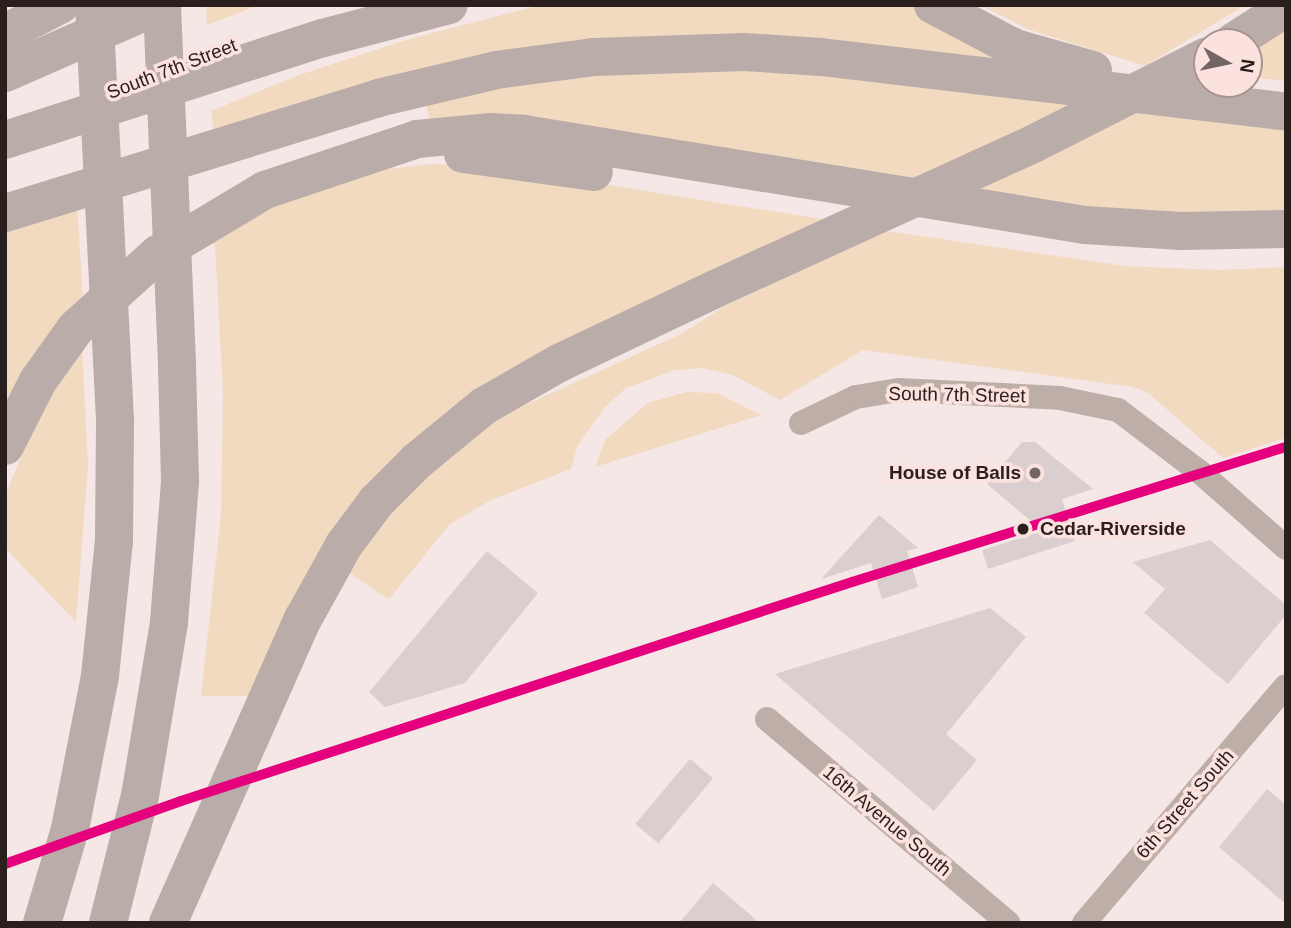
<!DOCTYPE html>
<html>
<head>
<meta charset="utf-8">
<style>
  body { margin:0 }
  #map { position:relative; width:1291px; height:928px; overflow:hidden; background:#f5e7e5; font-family:Arial,sans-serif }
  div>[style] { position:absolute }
  .green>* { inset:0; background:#f2dac1 }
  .building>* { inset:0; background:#dacece; transform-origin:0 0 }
  .street>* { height:24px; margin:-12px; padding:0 12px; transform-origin:12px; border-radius:12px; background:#bdaea7 }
  .highway>* { height:38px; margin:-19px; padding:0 19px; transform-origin:19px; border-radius:19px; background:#baaca8 }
  .highway-bridge>* { height:38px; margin:-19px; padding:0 19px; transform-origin:19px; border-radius:19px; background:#baaca8 }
  .rail-1>* { height:10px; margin:-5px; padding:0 5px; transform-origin:5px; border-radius:5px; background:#e5007d }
  .dots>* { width:19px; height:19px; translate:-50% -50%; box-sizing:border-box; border:4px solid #fce2de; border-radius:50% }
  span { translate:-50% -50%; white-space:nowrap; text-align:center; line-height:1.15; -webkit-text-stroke:7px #fce2de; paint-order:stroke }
  .street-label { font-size:19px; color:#2b1f1d }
  .poi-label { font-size:19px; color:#2b1f1d; font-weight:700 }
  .right { translate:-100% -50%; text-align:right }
  .stop-label { font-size:19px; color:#2b1f1d; font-weight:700 }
  .left { translate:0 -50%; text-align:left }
  .frame { position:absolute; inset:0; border:7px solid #2b1f1d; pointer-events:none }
  .north { position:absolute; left:1193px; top:28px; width:70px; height:70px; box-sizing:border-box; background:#fce2de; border:2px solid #a89491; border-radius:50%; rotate:99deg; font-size:19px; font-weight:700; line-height:28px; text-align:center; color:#2b1f1d }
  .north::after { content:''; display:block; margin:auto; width:24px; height:32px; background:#726563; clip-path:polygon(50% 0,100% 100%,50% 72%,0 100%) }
</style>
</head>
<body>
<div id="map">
  <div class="green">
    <i style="clip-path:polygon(206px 5px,259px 5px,207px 25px)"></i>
    <i style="clip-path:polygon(541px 5px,917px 5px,1034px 65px,719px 40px,215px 137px,211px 111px,299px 75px,409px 39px)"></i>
    <i style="clip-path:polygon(980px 5px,1245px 5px,1145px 66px,1030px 30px)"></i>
    <i style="clip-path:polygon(1286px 27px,1286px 81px,1249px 77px,1249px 51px)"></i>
    <i style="clip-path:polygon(727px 61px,1081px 103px,915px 183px,431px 124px,424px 96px)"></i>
    <i style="clip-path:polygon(1145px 108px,1286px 124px,1286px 215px,1167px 217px,968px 191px)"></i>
    <i style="clip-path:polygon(431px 164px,489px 166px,827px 220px,472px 396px,253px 696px,201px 696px,221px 514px,223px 392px,214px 229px,259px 203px,380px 170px)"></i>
    <i style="clip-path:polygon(77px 204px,83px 299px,5px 414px,5px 226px)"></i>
    <i style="clip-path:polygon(880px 230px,1125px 266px,1219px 270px,1286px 267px,1286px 438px,1223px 458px,1147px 392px,1132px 387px,863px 350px,780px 400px,733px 375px,702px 368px,675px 370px,626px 388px,604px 408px,577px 447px,571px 469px,491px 500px,450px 524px,389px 599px,349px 573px,388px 511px,486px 423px,681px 334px,723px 307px)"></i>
    <i style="clip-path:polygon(82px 348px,88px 465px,76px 622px,5px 548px,5px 496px,43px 404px)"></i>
    <i style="clip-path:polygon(686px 392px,717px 393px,761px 415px,595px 467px,606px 439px,648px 403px)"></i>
  </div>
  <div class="building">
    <i style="clip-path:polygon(1022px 442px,1035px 442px,1093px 489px,1062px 499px,1075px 541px,988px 569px,982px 550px,1043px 531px,987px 484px)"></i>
    <i style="clip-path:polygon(879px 515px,918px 548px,907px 551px,918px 587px,882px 599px,871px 563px,821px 579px)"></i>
    <i style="clip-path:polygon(1210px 540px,1286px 605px,1286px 615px,1228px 684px,1144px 613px,1165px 589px,1133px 562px)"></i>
    <i style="clip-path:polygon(487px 551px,538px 593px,465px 683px,385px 707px,369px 692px)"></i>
    <i style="clip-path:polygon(990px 608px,1026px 637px,946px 734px,977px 760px,934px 811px,775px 674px)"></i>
    <i style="left:690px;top:759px;width:30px;height:85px;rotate:40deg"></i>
    <i style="clip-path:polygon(1267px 789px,1286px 805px,1286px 904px,1219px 847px)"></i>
    <i style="clip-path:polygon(713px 883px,760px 923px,679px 923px)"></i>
  </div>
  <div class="street">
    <i style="left:801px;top:423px;width:61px;rotate:-25.3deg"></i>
    <i style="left:856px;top:397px;width:44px;rotate:-9.2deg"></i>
    <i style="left:899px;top:390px;width:161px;rotate:2.8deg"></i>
    <i style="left:1060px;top:398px;width:59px;rotate:11.7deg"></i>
    <i style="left:1118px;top:410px;width:104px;rotate:37.2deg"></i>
    <i style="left:1201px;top:473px;width:113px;rotate:41.4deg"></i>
    <i style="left:767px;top:719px;width:316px;rotate:40.2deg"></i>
    <i style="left:1084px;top:923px;width:311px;rotate:-49.6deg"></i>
  </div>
  <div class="highway">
    <i style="left:933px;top:5px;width:93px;rotate:27.7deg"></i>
    <i style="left:1015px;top:48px;width:81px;rotate:15.8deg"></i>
    <i style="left:5px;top:33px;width:62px;rotate:-27deg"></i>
    <i style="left:1233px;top:42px;width:63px;rotate:-32.7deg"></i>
    <i style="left:5px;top:73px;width:170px;rotate:-23.6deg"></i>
    <i style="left:5px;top:140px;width:334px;rotate:-17.8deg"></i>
    <i style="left:323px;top:38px;width:130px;rotate:-14.7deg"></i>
    <i style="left:463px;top:154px;width:132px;rotate:7.8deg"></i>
    <i style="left:5px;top:213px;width:390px;rotate:-17.1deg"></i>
    <i style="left:378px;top:98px;width:121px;rotate:-13.3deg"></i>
    <i style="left:496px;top:70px;width:100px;rotate:-7.5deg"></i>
    <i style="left:595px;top:57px;width:149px;rotate:-1.9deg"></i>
    <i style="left:744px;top:52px;width:77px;rotate:3.7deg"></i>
    <i style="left:821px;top:57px;width:468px;rotate:6.7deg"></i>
    <i style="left:5px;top:446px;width:73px;rotate:-63.1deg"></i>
    <i style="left:38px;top:381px;width:65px;rotate:-54.4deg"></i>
    <i style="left:76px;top:328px;width:110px;rotate:-42.1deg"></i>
    <i style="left:158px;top:254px;width:125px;rotate:-30.9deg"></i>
    <i style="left:265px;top:190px;width:160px;rotate:-18.5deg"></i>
    <i style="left:417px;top:139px;width:74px;rotate:-5.4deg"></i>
    <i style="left:491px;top:132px;width:33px;rotate:3deg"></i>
    <i style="left:524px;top:134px;width:568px;rotate:9.21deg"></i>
    <i style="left:1085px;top:225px;width:96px;rotate:3.6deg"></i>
    <i style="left:1181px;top:231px;width:105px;rotate:-1.1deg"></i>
    <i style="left:42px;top:923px;width:98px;rotate:-73.4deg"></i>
    <i style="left:70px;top:829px;width:156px;rotate:-78.9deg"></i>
    <i style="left:100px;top:676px;width:136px;rotate:-84.1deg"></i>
    <i style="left:114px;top:541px;width:121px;rotate:-89.5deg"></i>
    <i style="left:108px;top:923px;width:131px;rotate:-75.9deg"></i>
    <i style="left:140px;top:796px;width:176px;rotate:-80.5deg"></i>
    <i style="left:169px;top:622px;width:141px;rotate:-85.5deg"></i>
    <i style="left:180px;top:481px;width:117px;rotate:-91.5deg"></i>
    <i style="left:168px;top:923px;width:333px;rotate:-66.1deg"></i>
    <i style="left:303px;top:619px;width:85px;rotate:-61deg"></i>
    <i style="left:344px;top:545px;width:54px;rotate:-53.3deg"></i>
    <i style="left:376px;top:502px;width:58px;rotate:-45deg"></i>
    <i style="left:417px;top:461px;width:87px;rotate:-39.4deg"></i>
    <i style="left:484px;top:406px;width:86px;rotate:-29.8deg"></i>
    <i style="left:559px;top:363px;width:173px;rotate:-25.4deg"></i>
  </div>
  <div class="highway-bridge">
    <i style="left:94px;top:5px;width:416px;rotate:87.1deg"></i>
    <i style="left:162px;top:5px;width:359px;rotate:87.6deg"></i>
    <i style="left:715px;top:289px;width:349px;rotate:-24.5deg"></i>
    <i style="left:1033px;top:144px;width:195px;rotate:-26.8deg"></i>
  </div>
  <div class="rail-1">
    <i style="left:5px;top:864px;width:187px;rotate:-19.7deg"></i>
    <i style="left:181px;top:801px;width:706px;rotate:-18.08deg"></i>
    <i style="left:852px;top:582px;width:455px;rotate:-17.3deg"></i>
  </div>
  <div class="dots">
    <i style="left:1035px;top:473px;background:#726563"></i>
    <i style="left:1023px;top:529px;background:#2b1f1d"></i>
  </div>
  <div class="street-label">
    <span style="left:172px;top:69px;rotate:-21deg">South 7th Street</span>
    <span style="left:957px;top:395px;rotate:1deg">South 7th Street</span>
    <span style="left:1185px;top:804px;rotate:-49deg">6th Street South</span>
    <span style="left:887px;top:821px;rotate:40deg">16th Avenue South</span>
  </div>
  <div class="poi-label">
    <span class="right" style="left:1021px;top:473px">House of Balls</span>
  </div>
  <div class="stop-label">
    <span class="left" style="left:1040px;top:529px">Cedar-Riverside</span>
  </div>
  <div class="frame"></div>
  <div class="north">N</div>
</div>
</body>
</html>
